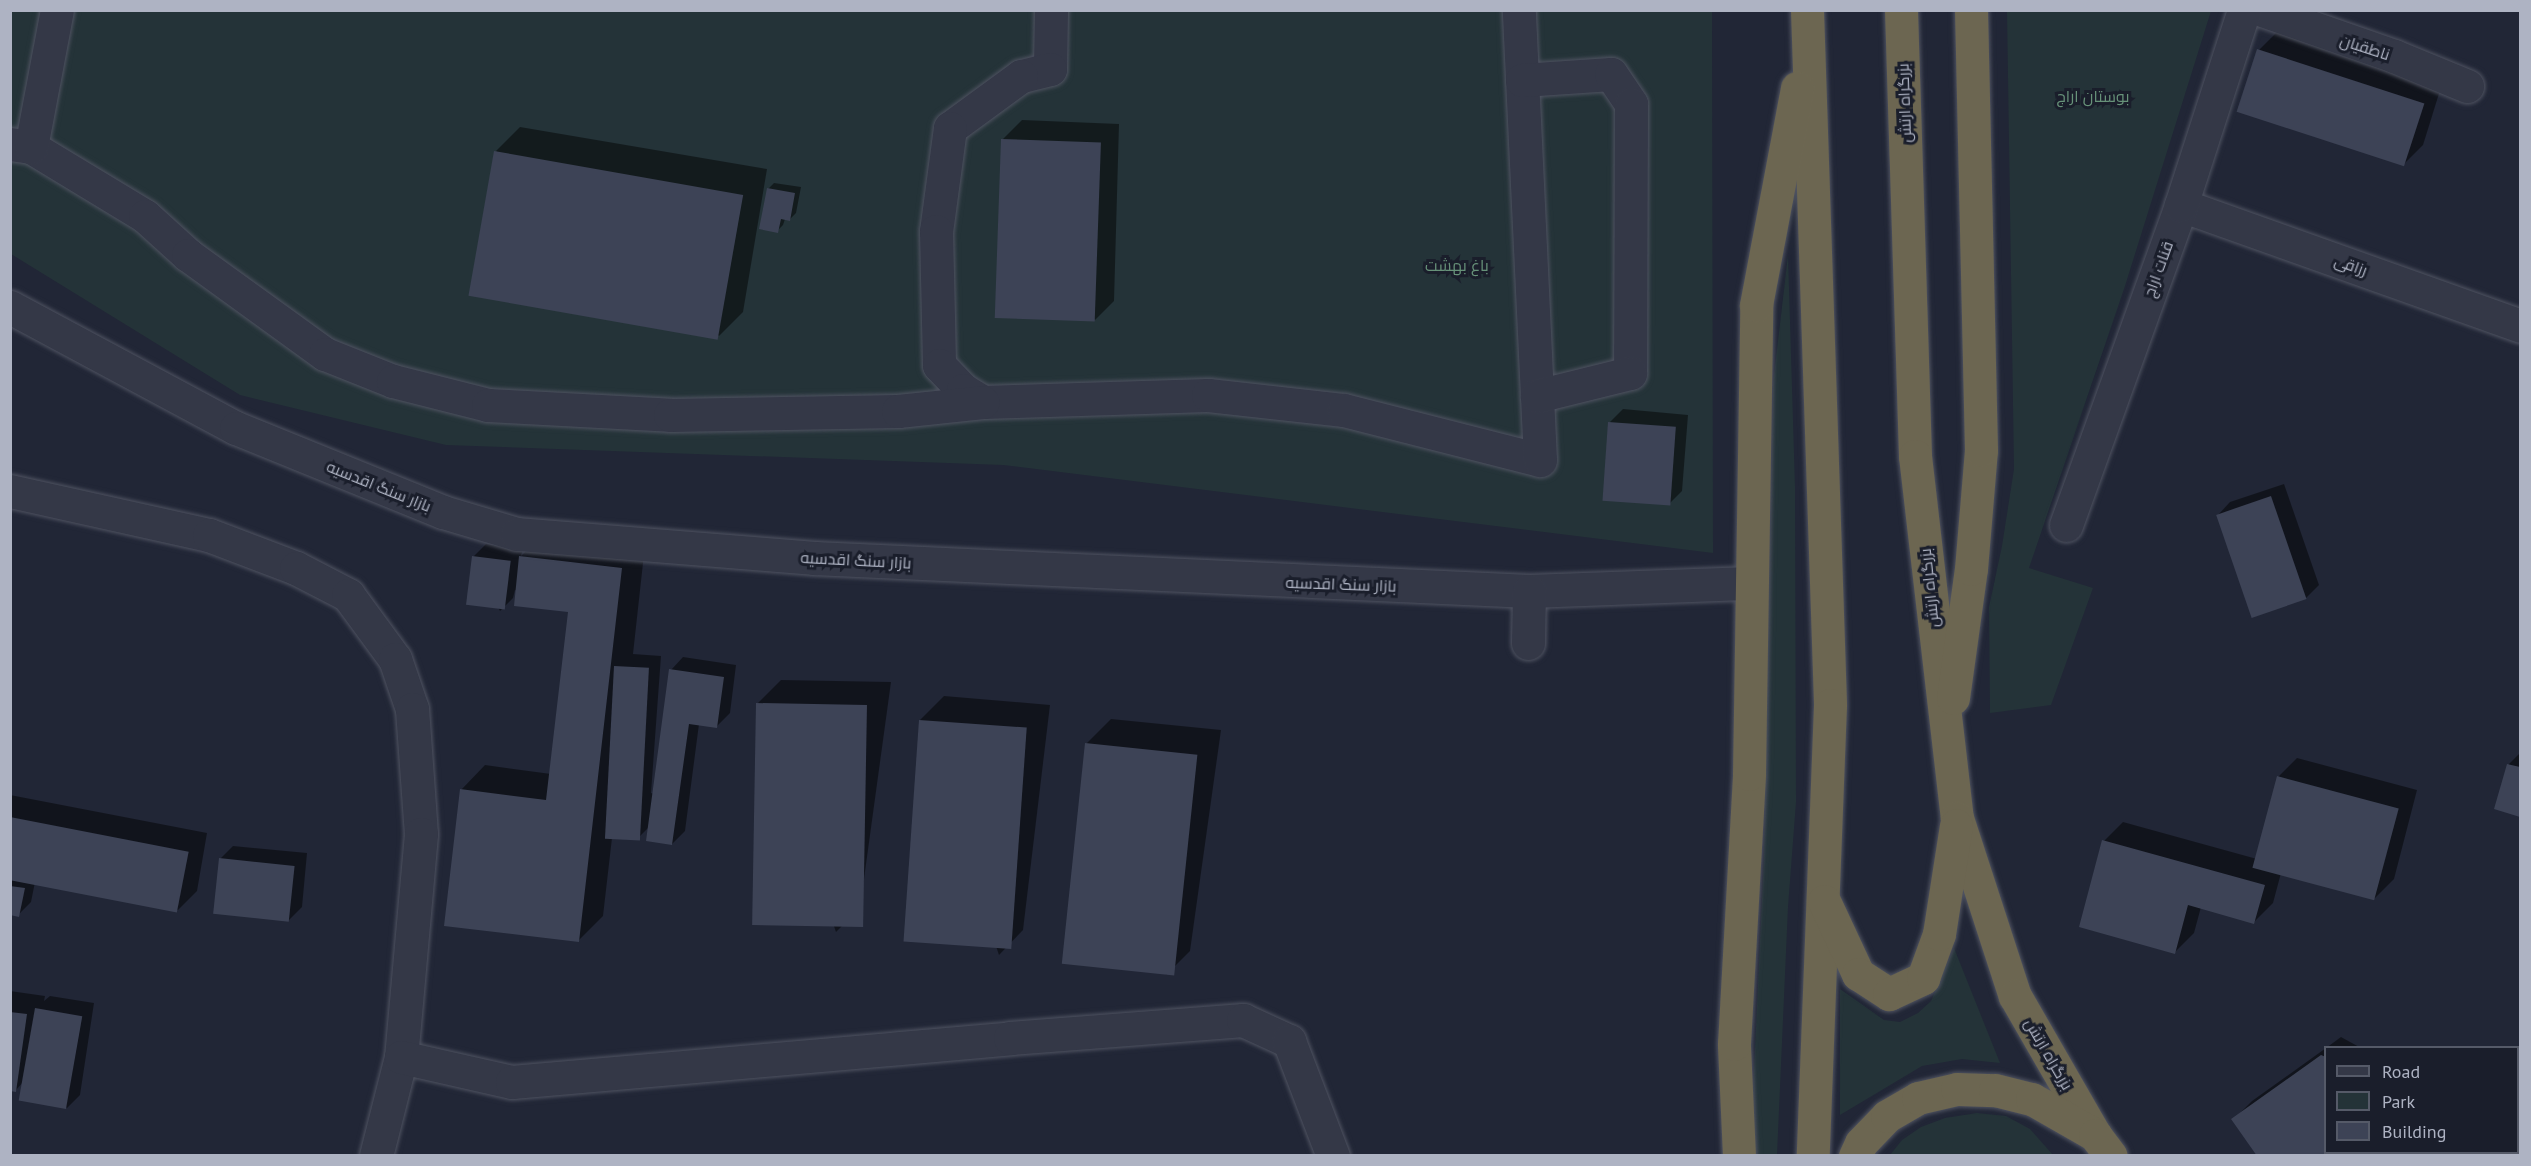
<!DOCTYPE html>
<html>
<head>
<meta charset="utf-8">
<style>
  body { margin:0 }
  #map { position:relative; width:2531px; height:1166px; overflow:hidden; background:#212636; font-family:"PT Sans",Cairo,sans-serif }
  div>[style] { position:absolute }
  .green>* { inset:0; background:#243338 }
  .shadow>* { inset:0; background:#0007 }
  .building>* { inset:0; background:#3d4356; transform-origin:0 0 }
  .roads { filter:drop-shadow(0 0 2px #4f5361) drop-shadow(0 0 2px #4f5361) }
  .minor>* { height:33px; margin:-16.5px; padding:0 16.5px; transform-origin:16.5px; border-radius:16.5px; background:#343847 }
  .highway>* { height:33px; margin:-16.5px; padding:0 16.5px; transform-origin:16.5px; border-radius:16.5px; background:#6c6651 }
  span { translate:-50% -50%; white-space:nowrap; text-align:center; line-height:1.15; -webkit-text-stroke:6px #1a1e2b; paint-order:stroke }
  .street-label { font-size:16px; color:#aeb3c3 }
  .park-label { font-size:16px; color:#679279 }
  .frame { position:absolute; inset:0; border:12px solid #aeb3c3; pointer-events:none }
  .legend { position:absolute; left:2324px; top:1046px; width:195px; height:108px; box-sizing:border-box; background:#1a1e2b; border:2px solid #555a68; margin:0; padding:8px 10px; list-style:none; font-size:18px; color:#aeb3c3 }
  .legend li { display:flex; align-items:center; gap:12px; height:30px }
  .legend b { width:30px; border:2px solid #555a68 }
</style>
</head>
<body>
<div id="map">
  <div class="green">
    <i style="clip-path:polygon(10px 11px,1712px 11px,1713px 553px,1003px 465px,446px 445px,240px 395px,11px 254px)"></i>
    <i style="clip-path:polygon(2007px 11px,2211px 11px,2125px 286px,2029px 568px,2093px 588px,2051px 705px,1990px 713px,1989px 607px,2002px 546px,2014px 469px)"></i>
    <i style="clip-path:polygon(1788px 255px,1795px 487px,1796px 802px,1788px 907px,1777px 1155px,1750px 1156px,1764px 856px,1773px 384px)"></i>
    <i style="clip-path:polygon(1954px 948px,2000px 1063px,1962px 1059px,1922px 1066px,1840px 1115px,1840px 989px,1884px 1020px,1900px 1022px,1918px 1013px,1931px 1001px)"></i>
    <i style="clip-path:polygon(1977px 1113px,2006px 1116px,2030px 1129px,2053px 1155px,1890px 1155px,1902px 1140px,1921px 1127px,1945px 1118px)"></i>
  </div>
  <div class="shadow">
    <i style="clip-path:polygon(2278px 31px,2442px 84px,2423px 145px,2404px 164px,2259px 50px)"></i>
    <i style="clip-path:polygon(1022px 120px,1119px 124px,1114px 301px,1095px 320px,1003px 139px)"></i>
    <i style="clip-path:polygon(520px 127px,767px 169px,743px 312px,719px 336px,496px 151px)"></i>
    <i style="clip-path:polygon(774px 183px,801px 187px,796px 213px,789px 220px,785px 219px,783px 225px,777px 231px,768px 189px)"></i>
    <i style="clip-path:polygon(1623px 409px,1688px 415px,1682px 491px,1669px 504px,1610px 422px)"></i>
    <i style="clip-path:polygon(2284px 484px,2319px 585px,2306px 598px,2218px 515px,2230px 502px)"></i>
    <i style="clip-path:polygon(545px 533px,645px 545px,633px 654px,661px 656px,651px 793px,654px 794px,671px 670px,683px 657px,736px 665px,730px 713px,717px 726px,699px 724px,685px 831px,672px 844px,649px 827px,636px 840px,612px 838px,603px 916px,579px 940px,461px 790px,485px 765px,551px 774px,570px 611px,515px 590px,513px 598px,500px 611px,473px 557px,486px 544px,523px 549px,521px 556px)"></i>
    <i style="clip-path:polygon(781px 680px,891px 682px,860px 908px,836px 932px,757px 704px)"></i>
    <i style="clip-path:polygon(944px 696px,1050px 705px,1023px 930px,999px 955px,920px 720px)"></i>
    <i style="clip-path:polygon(1111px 719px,1221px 730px,1190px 951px,1166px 975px,1086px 744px)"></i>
    <i style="clip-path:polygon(2520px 753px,2520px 815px,2496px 808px,2509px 764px)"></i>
    <i style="clip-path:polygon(2297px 758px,2417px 790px,2394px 879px,2375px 898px,2281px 873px,2273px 903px,2254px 922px,2201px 907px,2194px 933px,2175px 952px,2104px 841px,2123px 822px,2257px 859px,2278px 777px)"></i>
    <i style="clip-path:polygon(10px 795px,207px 833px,197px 891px,178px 910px,35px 882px,31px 902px,18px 915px,10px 914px)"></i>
    <i style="clip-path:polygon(233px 846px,307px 853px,302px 907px,289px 920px,220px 859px)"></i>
    <i style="clip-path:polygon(10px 991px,45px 996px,44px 1001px,50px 996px,94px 1003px,80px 1095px,67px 1108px,25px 1080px,16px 1090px,10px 1089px)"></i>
    <i style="clip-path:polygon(2341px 1037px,2361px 1048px,2326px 1048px)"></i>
    <i style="clip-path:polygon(2326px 1048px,2326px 1152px,2357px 1152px,2359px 1156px,2259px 1156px,2233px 1120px,2252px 1101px)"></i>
  </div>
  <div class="building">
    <i style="left:2257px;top:49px;width:176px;height:66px;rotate:18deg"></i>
    <i style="left:1001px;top:139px;width:100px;height:179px;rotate:2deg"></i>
    <i style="left:494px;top:151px;width:253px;height:147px;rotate:10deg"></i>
    <i style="clip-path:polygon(767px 188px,795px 193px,790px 221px,781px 219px,778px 233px,759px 229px)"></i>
    <i style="left:1608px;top:422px;width:68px;height:79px;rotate:4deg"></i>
    <i style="left:2271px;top:496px;width:109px;height:58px;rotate:71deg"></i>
    <i style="left:472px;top:556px;width:39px;height:49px;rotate:7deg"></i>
    <i style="clip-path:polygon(519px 556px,622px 568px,579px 942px,444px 926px,460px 789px,546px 800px,568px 612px,514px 606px)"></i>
    <i style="left:614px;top:666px;width:35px;height:173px;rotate:3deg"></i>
    <i style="clip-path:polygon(669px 669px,724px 677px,717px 728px,689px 724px,672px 845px,646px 841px)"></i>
    <i style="left:756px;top:703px;width:111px;height:222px;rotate:1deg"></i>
    <i style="left:919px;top:720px;width:108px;height:222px;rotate:4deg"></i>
    <i style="left:1085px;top:743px;width:113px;height:222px;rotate:6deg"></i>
    <i style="clip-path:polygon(2507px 764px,2520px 767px,2520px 817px,2494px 809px)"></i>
    <i style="left:2277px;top:776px;width:126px;height:95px;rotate:15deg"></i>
    <i style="left:10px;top:817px;width:182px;height:62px;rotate:11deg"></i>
    <i style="clip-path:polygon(2102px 840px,2265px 885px,2254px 924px,2188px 905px,2175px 954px,2079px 927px)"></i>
    <i style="left:219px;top:858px;width:76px;height:56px;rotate:6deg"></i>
    <i style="clip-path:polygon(10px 886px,25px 888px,19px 917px,10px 915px)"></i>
    <i style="left:35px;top:1008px;width:48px;height:94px;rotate:10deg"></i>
    <i style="clip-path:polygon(10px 1012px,27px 1014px,16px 1092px,10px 1091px)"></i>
    <i style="clip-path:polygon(2321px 1055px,2326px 1057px,2326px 1152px,2331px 1152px,2327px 1156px,2257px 1156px,2231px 1119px)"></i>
    <i style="left:2377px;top:1152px;width:62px;height:4px"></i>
  </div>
  <div class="roads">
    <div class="minor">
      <i style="left:1051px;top:10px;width:59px;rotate:91deg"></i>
      <i style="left:1050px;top:69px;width:30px;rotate:166deg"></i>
      <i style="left:1021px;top:76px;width:88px;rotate:143.8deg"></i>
      <i style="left:950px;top:128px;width:104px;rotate:97.7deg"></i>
      <i style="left:936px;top:231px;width:134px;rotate:88.7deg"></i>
      <i style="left:939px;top:365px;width:35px;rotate:46deg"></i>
      <i style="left:963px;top:390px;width:23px;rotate:31deg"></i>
      <i style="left:983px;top:402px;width:225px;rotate:-1.8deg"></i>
      <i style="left:1208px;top:395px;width:137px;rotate:6.3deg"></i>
      <i style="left:1344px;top:410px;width:202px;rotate:14.3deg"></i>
      <i style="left:1540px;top:460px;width:450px;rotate:-92.7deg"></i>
      <i style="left:2262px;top:10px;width:140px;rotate:19.2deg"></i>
      <i style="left:2394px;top:56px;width:79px;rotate:22.3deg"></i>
      <i style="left:1522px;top:80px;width:89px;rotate:-3.9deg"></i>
      <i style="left:1611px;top:74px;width:36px;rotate:56deg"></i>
      <i style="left:1631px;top:104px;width:269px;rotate:90.2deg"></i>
      <i style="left:1630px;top:373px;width:96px;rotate:166.1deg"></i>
      <i style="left:10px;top:144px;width:21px;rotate:8deg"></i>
      <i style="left:31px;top:147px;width:133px;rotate:31.2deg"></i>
      <i style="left:145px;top:216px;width:58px;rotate:42.2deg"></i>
      <i style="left:188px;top:255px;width:169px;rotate:35.9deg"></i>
      <i style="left:325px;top:354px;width:73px;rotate:21.7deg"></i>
      <i style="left:393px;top:381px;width:98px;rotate:14.2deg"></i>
      <i style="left:488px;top:405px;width:182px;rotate:3.1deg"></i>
      <i style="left:670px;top:415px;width:228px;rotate:-1deg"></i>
      <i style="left:898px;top:411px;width:85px;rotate:-6deg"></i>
      <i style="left:31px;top:147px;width:139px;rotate:-79.3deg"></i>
      <i style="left:2181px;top:205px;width:360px;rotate:19.6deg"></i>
      <i style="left:10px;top:307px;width:256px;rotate:28.2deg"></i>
      <i style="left:236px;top:428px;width:223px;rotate:22.1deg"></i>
      <i style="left:443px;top:512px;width:77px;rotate:16.6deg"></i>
      <i style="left:517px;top:534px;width:298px;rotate:4.6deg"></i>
      <i style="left:814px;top:558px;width:716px;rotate:2.64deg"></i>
      <i style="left:1529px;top:591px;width:222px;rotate:-2.1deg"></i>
      <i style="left:10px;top:491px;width:204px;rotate:12.5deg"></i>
      <i style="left:209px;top:535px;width:93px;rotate:20.8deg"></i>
      <i style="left:296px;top:568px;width:59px;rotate:27.4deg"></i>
      <i style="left:348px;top:595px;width:79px;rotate:53.7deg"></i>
      <i style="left:395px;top:659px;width:53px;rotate:71.2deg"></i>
      <i style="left:412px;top:709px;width:125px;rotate:85.9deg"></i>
      <i style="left:421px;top:834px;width:224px;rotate:95.1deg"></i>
      <i style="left:401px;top:1057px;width:102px;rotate:104.2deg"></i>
      <i style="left:2066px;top:525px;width:340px;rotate:-70.2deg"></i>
      <i style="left:2181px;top:205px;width:205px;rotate:-72.1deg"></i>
      <i style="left:1528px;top:643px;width:52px;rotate:-88.9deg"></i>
      <i style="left:401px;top:1057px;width:114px;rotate:12.7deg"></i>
      <i style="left:512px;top:1082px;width:500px;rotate:-5deg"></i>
      <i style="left:1010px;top:1038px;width:234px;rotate:-4.4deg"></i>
      <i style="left:1243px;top:1020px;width:51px;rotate:24.5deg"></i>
      <i style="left:1289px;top:1041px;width:123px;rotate:69.1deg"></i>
    </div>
    <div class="highway">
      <i style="left:1807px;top:10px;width:695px;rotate:88.1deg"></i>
      <i style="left:1830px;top:705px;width:451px;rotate:92.2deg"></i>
      <i style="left:1901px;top:10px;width:446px;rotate:88.2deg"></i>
      <i style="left:1915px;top:456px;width:364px;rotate:83.4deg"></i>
      <i style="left:1957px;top:818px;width:187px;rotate:72deg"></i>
      <i style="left:2015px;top:996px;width:160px;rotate:60.1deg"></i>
      <i style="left:1953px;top:698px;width:130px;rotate:-82.1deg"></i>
      <i style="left:1971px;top:569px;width:119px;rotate:-85.2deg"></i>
      <i style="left:1981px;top:450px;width:440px;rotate:-91.3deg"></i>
      <i style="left:1824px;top:901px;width:81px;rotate:65deg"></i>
      <i style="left:1858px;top:974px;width:37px;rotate:33deg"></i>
      <i style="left:1889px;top:994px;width:38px;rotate:-25deg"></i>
      <i style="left:1923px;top:978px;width:47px;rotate:-70deg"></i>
      <i style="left:1939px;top:934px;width:110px;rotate:-81.1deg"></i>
      <i style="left:1739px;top:1156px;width:112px;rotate:-92.6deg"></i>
      <i style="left:1734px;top:1044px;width:270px;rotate:-86.8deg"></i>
      <i style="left:1749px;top:774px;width:469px;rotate:-89.1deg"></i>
      <i style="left:1756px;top:305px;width:221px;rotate:-79.3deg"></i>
      <i style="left:1855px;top:1156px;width:14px;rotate:-65deg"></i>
      <i style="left:1861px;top:1143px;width:37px;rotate:-46deg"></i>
      <i style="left:1887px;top:1116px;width:36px;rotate:-30deg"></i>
      <i style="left:1918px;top:1098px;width:40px;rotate:-13deg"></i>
      <i style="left:1957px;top:1089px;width:38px;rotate:2deg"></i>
      <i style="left:1995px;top:1090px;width:38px;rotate:14deg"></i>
      <i style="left:2032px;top:1099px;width:73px;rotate:29.7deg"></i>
      <i style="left:2095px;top:1135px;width:26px;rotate:53deg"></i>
    </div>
  </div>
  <div class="street-label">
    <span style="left:2365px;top:47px;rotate:18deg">ناطقیان</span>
    <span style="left:1904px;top:103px;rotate:-92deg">بزرگراه ارتش</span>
    <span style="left:2351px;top:265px;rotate:20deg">رزاقی</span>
    <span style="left:2158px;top:269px;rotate:-70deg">قنات اراج</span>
    <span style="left:379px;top:486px;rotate:22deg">بازار سنگ اقدسیه</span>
    <span style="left:856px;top:560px;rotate:3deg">بازار سنگ اقدسیه</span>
    <span style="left:1341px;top:584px;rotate:2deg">بازار سنگ اقدسیه</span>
    <span style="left:1929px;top:588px;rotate:-96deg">بزرگراه ارتش</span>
    <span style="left:2049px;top:1054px;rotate:60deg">بزرگراه ارتش</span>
  </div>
  <div class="park-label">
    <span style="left:2093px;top:96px">بوستان اراج</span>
    <span style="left:1457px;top:265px">باغ بهشت</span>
  </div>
  <div class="frame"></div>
  <ul class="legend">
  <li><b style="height:8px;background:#343847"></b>Road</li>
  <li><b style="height:16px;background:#243338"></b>Park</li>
  <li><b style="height:16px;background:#3d4356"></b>Building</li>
  </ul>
</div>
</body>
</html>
